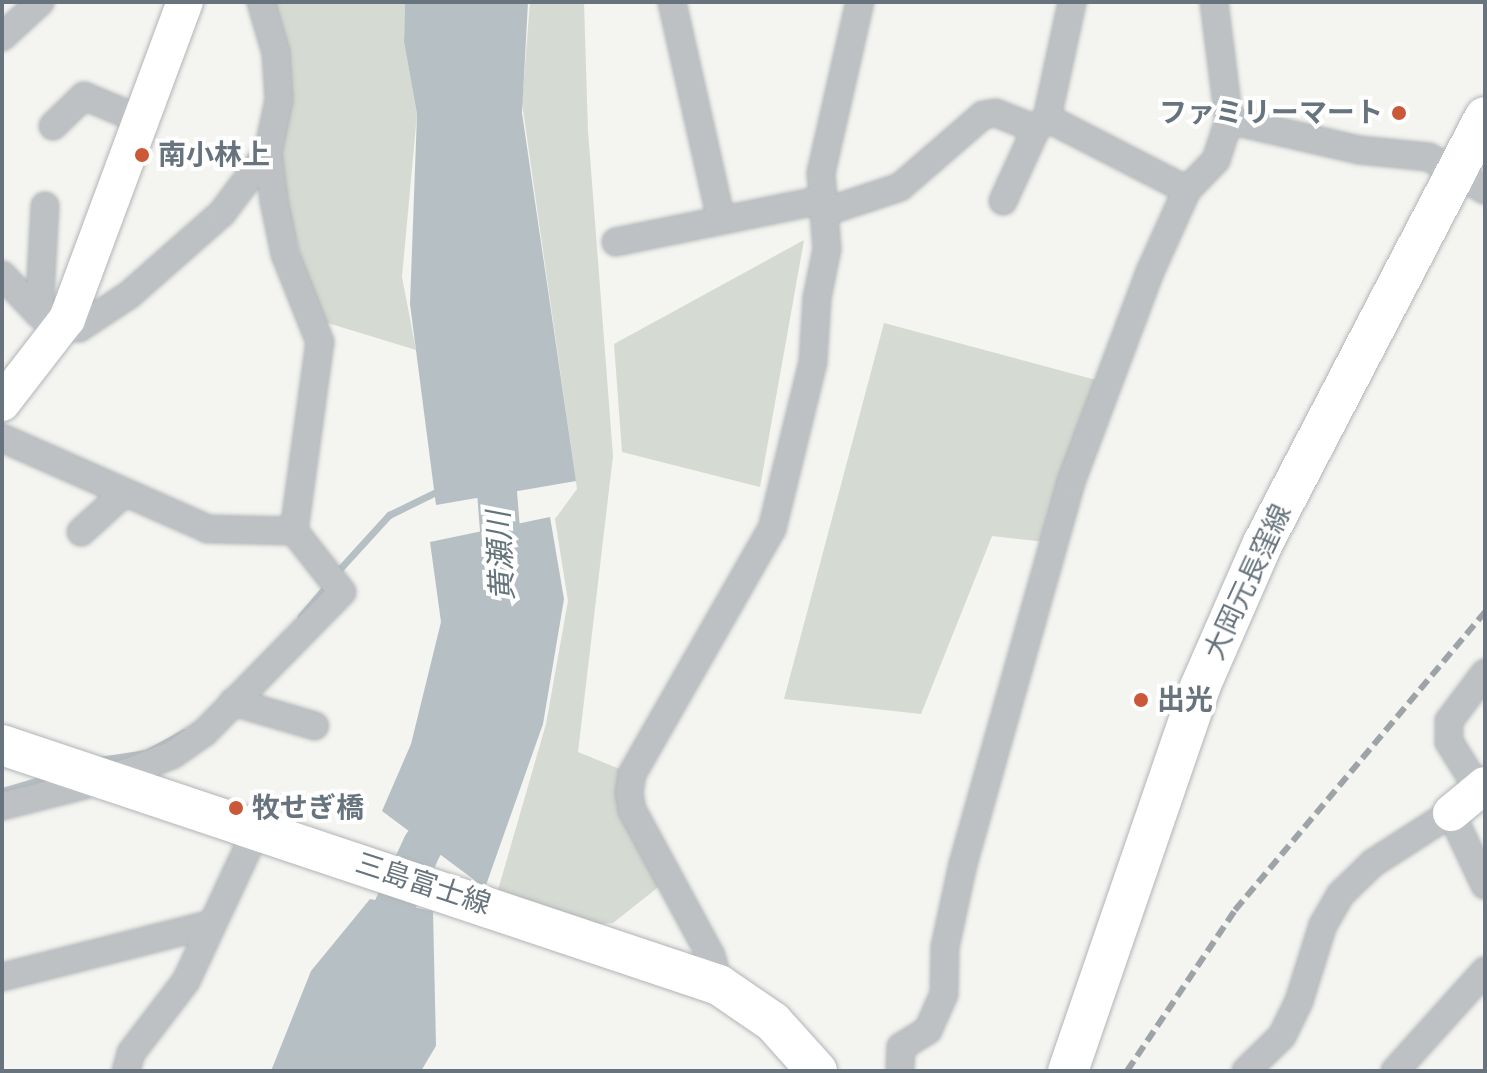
<!DOCTYPE html>
<html>
<head>
<meta charset="utf-8">
<style>
  body { margin:0 }
  #map { position:relative; width:1487px; height:1073px; overflow:hidden; background:#f4f4f0; font-family:Arial,"Noto Sans JP",sans-serif }
  div>[style] { position:absolute }
  .green>* { inset:0; background:#d5dad2 }
  .water>* { inset:0; background:#b6c0c4 }
  .stream>* { height:7px; margin:-3.5px; padding:0 3.5px; transform-origin:3.5px; border-radius:3.5px; background:#b6c0c4 }
  .river>* { height:40px; margin:-20px; padding:0 20px; transform-origin:20px; border-radius:20px; background:#b6c0c4 }
  .roads { filter:drop-shadow(0 0 2px #b0b5b8) drop-shadow(0 0 2px #b0b5b8) }
  .street>* { height:26px; margin:-13px; padding:0 13px; transform-origin:13px; border-radius:13px; background:#bec1c3 }
  .secondary>* { height:36px; margin:-18px; padding:0 18px; transform-origin:18px; border-radius:18px; background:#fff }
  .primary>* { height:40px; margin:-20px; padding:0 20px; transform-origin:20px; border-radius:20px; background:#fff }
  .rail>* { height:6px; margin-top:-3px; transform-origin:0; background:repeating-linear-gradient(90deg,#9ea3a7 0 12px,transparent 0 18px) }
  .dots>* { width:22px; height:22px; translate:-50% -50%; box-sizing:border-box; border:4px solid #fff; border-radius:50% }
  span { translate:-50% -50%; white-space:nowrap; text-align:center; line-height:1.15; -webkit-text-stroke:8px #fff; paint-order:stroke }
  .poi-label { font-size:28px; color:#67747d; font-weight:700 }
  .right { translate:-100% -50%; text-align:right }
  .left { translate:0 -50%; text-align:left }
  .street-label { font-size:28px; color:#67747d }
  .water-label { font-size:30px; color:#63747b; font-style:italic }
  .frame { position:absolute; inset:0; border:4px solid #67747d; pointer-events:none }
</style>
</head>
<body>
<div id="map">
  <div class="green">
    <i style="clip-path:polygon(275px 2px,405px 2px,404px 42px,417px 114px,402px 277px,416px 350px,318px 320px,275px 164px)"></i>
    <i style="clip-path:polygon(530px 2px,584px 2px,588px 131px,613px 456px,578px 752px,632px 774px,666px 881px,613px 923px,592px 925px,498px 890px,546px 724px,568px 601px,555px 519px,577px 489px,522px 103px)"></i>
    <i style="clip-path:polygon(804px 240px,760px 487px,622px 452px,614px 344px)"></i>
    <i style="clip-path:polygon(884px 323px,1096px 380px,1055px 543px,992px 536px,921px 714px,784px 699px)"></i>
  </div>
  <div class="water">
    <i style="clip-path:polygon(405px 2px,528px 2px,522px 113px,576px 481px,436px 505px,410px 304px,417px 114px,404px 42px)"></i>
    <i style="clip-path:polygon(550px 517px,564px 599px,543px 724px,485px 888px,382px 811px,411px 744px,441px 622px,430px 542px)"></i>
    <i style="clip-path:polygon(370px 899px,433px 911px,436px 1046px,421px 1071px,271px 1071px,311px 971px)"></i>
  </div>
  <div class="stream">
    <i style="left:336px;top:573px;width:79px;rotate:-47.6deg"></i>
    <i style="left:389px;top:515px;width:57px;rotate:-26.1deg"></i>
    <i style="left:301px;top:616px;width:43px;rotate:-49.7deg"></i>
    <i style="left:99px;top:760px;width:48px;rotate:-8.5deg"></i>
    <i style="left:146px;top:753px;width:43px;rotate:-28.9deg"></i>
    <i style="left:2px;top:791px;width:49px;rotate:-16.6deg"></i>
  </div>
  <div class="river">
    <i style="left:493px;top:441px;width:140px;rotate:85.5deg"></i>
    <i style="left:373px;top:952px;width:118px;rotate:-65deg"></i>
    <i style="left:423px;top:845px;width:54px;rotate:-51deg"></i>
  </div>
  <div class="roads">
    <div class="street">
      <i style="left:672px;top:2px;width:222px;rotate:77.3deg"></i>
      <i style="left:1214px;top:2px;width:119px;rotate:82.8deg"></i>
      <i style="left:2px;top:37px;width:52px;rotate:-42.6deg"></i>
      <i style="left:1047px;top:118px;width:157px;rotate:27.2deg"></i>
      <i style="left:53px;top:126px;width:43px;rotate:-44.1deg"></i>
      <i style="left:84px;top:96px;width:62px;rotate:22.8deg"></i>
      <i style="left:1003px;top:201px;width:79px;rotate:-65.4deg"></i>
      <i style="left:1036px;top:129px;width:16px;rotate:-45deg"></i>
      <i style="left:1047px;top:118px;width:119px;rotate:-77.8deg"></i>
      <i style="left:45px;top:206px;width:108px;rotate:93.2deg"></i>
      <i style="left:39px;top:314px;width:26px;rotate:32deg"></i>
      <i style="left:61px;top:328px;width:18px"></i>
      <i style="left:79px;top:328px;width:60px;rotate:-33.4deg"></i>
      <i style="left:129px;top:295px;width:124px;rotate:-41.4deg"></i>
      <i style="left:222px;top:213px;width:76px;rotate:-53deg"></i>
      <i style="left:825px;top:212px;width:79px;rotate:-18.4deg"></i>
      <i style="left:900px;top:187px;width:110px;rotate:-40.9deg"></i>
      <i style="left:983px;top:115px;width:13px;rotate:-9deg"></i>
      <i style="left:996px;top:113px;width:43px;rotate:21.8deg"></i>
      <i style="left:616px;top:242px;width:211px;rotate:-11.5deg"></i>
      <i style="left:2px;top:275px;width:54px;rotate:46.5deg"></i>
      <i style="left:2px;top:438px;width:225px;rotate:23.8deg"></i>
      <i style="left:208px;top:529px;width:86px;rotate:1.3deg"></i>
      <i style="left:81px;top:532px;width:58px;rotate:-42.2deg"></i>
      <i style="left:233px;top:702px;width:85px;rotate:16.3deg"></i>
      <i style="left:1479px;top:790px;width:57px;rotate:-122deg"></i>
      <i style="left:1449px;top:742px;width:21px;rotate:-90deg"></i>
      <i style="left:1449px;top:721px;width:60px;rotate:-53.1deg"></i>
      <i style="left:2px;top:806px;width:110px;rotate:-14.2deg"></i>
      <i style="left:109px;top:779px;width:67px;rotate:-20.9deg"></i>
      <i style="left:172px;top:755px;width:39px;rotate:-35deg"></i>
      <i style="left:204px;top:733px;width:197px;rotate:-45.6deg"></i>
      <i style="left:342px;top:592px;width:78px;rotate:-128.2deg"></i>
      <i style="left:294px;top:531px;width:191px;rotate:-82.2deg"></i>
      <i style="left:320px;top:342px;width:95px;rotate:-111.7deg"></i>
      <i style="left:285px;top:254px;width:54px;rotate:-101.7deg"></i>
      <i style="left:274px;top:201px;width:49px;rotate:-97deg"></i>
      <i style="left:268px;top:152px;width:53px;rotate:-78.1deg"></i>
      <i style="left:279px;top:100px;width:47px;rotate:-93.7deg"></i>
      <i style="left:276px;top:53px;width:53px;rotate:-106.4deg"></i>
      <i style="left:2px;top:977px;width:212px;rotate:-14.2deg"></i>
      <i style="left:719px;top:985px;width:30px;rotate:-105deg"></i>
      <i style="left:711px;top:956px;width:166px;rotate:-118.4deg"></i>
      <i style="left:632px;top:810px;width:17px;rotate:-100deg"></i>
      <i style="left:629px;top:793px;width:19px;rotate:-81deg"></i>
      <i style="left:632px;top:774px;width:282px;rotate:-60.3deg"></i>
      <i style="left:772px;top:529px;width:172px;rotate:-76.2deg"></i>
      <i style="left:813px;top:362px;width:64px;rotate:-86.4deg"></i>
      <i style="left:817px;top:298px;width:50px;rotate:-78.5deg"></i>
      <i style="left:827px;top:249px;width:76px;rotate:-94.5deg"></i>
      <i style="left:821px;top:173px;width:175px;rotate:-77.2deg"></i>
      <i style="left:126px;top:1071px;width:19px;rotate:-74deg"></i>
      <i style="left:131px;top:1053px;width:91px;rotate:-52.6deg"></i>
      <i style="left:186px;top:981px;width:168px;rotate:-65deg"></i>
      <i style="left:900px;top:1071px;width:24px;rotate:-88deg"></i>
      <i style="left:901px;top:1047px;width:32px;rotate:-32deg"></i>
      <i style="left:928px;top:1030px;width:39px;rotate:-66deg"></i>
      <i style="left:944px;top:994px;width:47px;rotate:-88.8deg"></i>
      <i style="left:945px;top:947px;width:85px;rotate:-77.8deg"></i>
      <i style="left:963px;top:864px;width:397px;rotate:-74.2deg"></i>
      <i style="left:1071px;top:482px;width:222px;rotate:-69.4deg"></i>
      <i style="left:1149px;top:274px;width:92px;rotate:-65.7deg"></i>
      <i style="left:1187px;top:190px;width:42px;rotate:-46deg"></i>
      <i style="left:1216px;top:160px;width:42px;rotate:-72deg"></i>
      <i style="left:1229px;top:120px;width:133px;rotate:13deg"></i>
      <i style="left:1359px;top:150px;width:70px;rotate:5.7deg"></i>
      <i style="left:1429px;top:157px;width:65px;rotate:30.5deg"></i>
      <i style="left:1246px;top:1071px;width:50px;rotate:-44.2deg"></i>
      <i style="left:1282px;top:1036px;width:39px;rotate:-64deg"></i>
      <i style="left:1299px;top:1001px;width:80px;rotate:-72.5deg"></i>
      <i style="left:1323px;top:925px;width:34px;rotate:-60deg"></i>
      <i style="left:1340px;top:895px;width:46px;rotate:-44.1deg"></i>
      <i style="left:1373px;top:863px;width:93px;rotate:-32.7deg"></i>
      <i style="left:1451px;top:813px;width:80px;rotate:64.7deg"></i>
      <i style="left:1395px;top:1071px;width:135px;rotate:-48deg"></i>
    </div>
    <div class="secondary">
      <i style="left:2px;top:403px;width:106px;rotate:-52.3deg"></i>
      <i style="left:67px;top:319px;width:338px;rotate:-69.6deg"></i>
      <i style="left:1451px;top:813px;width:44px;rotate:-39.5deg"></i>
    </div>
    <div class="primary">
      <i style="left:2px;top:745px;width:756px;rotate:18.51deg"></i>
      <i style="left:719px;top:985px;width:65px;rotate:34.4deg"></i>
      <i style="left:773px;top:1022px;width:66px;rotate:48.1deg"></i>
      <i style="left:1068px;top:1071px;width:406px;rotate:-71deg"></i>
      <i style="left:1200px;top:687px;width:157px;rotate:-66.4deg"></i>
      <i style="left:1263px;top:543px;width:480px;rotate:-62.5deg"></i>
    </div>
  </div>
  <div class="rail">
    <i style="left:1127px;top:1071px;width:194px;rotate:-56.1deg"></i>
    <i style="left:1235px;top:910px;width:389px;rotate:-50deg"></i>
  </div>
  <div class="dots">
    <i style="left:1399px;top:113px;background:#cb5939"></i>
    <i style="left:142px;top:155px;background:#cb5939"></i>
    <i style="left:1141px;top:700px;background:#cb5939"></i>
    <i style="left:236px;top:808px;background:#cb5939"></i>
  </div>
  <div class="poi-label">
    <span class="right" style="left:1383px;top:113px">ファミリーマート</span>
    <span class="left" style="left:158px;top:155px">南小林上</span>
    <span class="left" style="left:1157px;top:700px">出光</span>
    <span class="left" style="left:252px;top:808px">牧せぎ橋</span>
  </div>
  <div class="street-label">
    <span style="left:1248px;top:582px;rotate:-65deg">大岡元長窪線</span>
    <span style="left:423px;top:884px;rotate:18deg">三島富士線</span>
  </div>
  <div class="water-label">
    <span style="left:501px;top:556px;rotate:-93deg">黄瀬川</span>
  </div>
  <div class="frame"></div>
</div>
</body>
</html>
